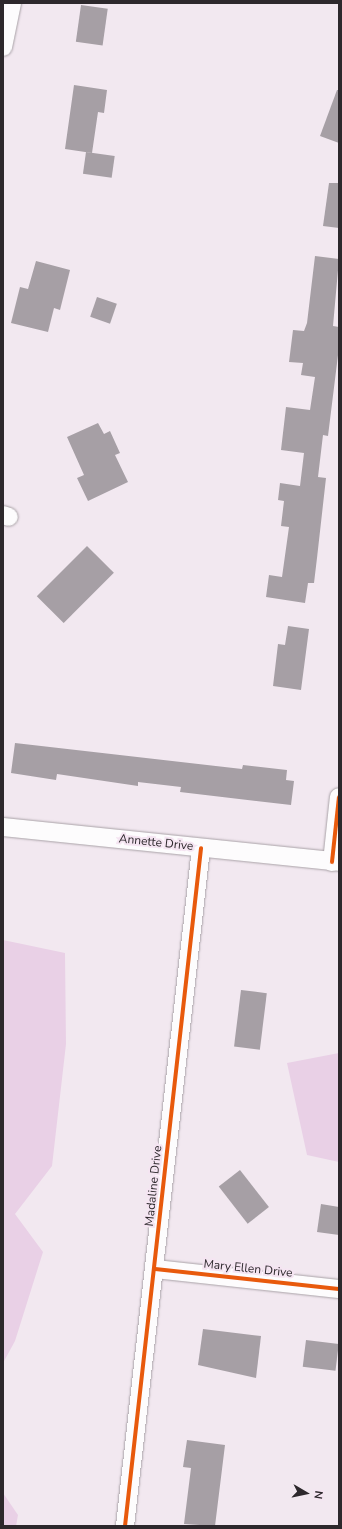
<!DOCTYPE html>
<html>
<head>
<meta charset="utf-8">
<style>
  body { margin:0 }
  #map { position:relative; width:342px; height:1529px; overflow:hidden; background:#f2e8f0; font-family:"Nunito Sans",sans-serif }
  div>[style] { position:absolute }
  .green>* { inset:0; background:#e9d0e6 }
  .building>* { inset:0; background:#a69fa5; transform-origin:0 0 }
  .roads { filter:drop-shadow(0 0 1px #a9a2a7) drop-shadow(0 0 1px #a9a2a7) }
  .minor>* { height:18px; margin:-9px; padding:0 9px; transform-origin:9px; border-radius:9px; background:#fdfcfd }
  .cycleway>* { height:4px; margin:-2px; padding:0 2px; transform-origin:2px; border-radius:2px; background:#e8590c }
  span { translate:-50% -50%; white-space:nowrap; text-align:center; line-height:1.15; -webkit-text-stroke:4px #f5e5f2; paint-order:stroke }
  .street-label { font-size:12px; color:#2d282c }
  .frame { position:absolute; inset:0; border:4px solid #2d282c; pointer-events:none }
  .north { position:absolute; left:286px; top:1473px; width:40px; height:40px; -webkit-text-stroke:3px #f5e5f2; paint-order:stroke; rotate:99deg; font-size:11px; font-weight:700; line-height:16px; text-align:center; color:#2d282c }
  .north::after { content:''; display:block; margin:auto; width:14px; height:18px; background:#2d282c; clip-path:polygon(50% 0,100% 100%,50% 72%,0 100%) }
</style>
</head>
<body>
<div id="map">
  <div class="green">
    <i style="clip-path:polygon(3px 940px,65px 953px,66px 1044px,52px 1166px,15px 1214px,43px 1252px,15px 1341px,3px 1363px)"></i>
    <i style="clip-path:polygon(339px 1053px,339px 1162px,307px 1155px,287px 1063px)"></i>
    <i style="clip-path:polygon(3px 1493px,18px 1515px,16px 1526px,3px 1526px)"></i>
  </div>
  <div class="building">
    <i style="left:81px;top:5px;width:27px;height:37px;rotate:8deg"></i>
    <i style="clip-path:polygon(74px 85px,107px 90px,104px 113px,98px 112px,92px 153px,65px 149px)"></i>
    <i style="clip-path:polygon(337px 90px,339px 90px,339px 143px,320px 136px)"></i>
    <i style="left:86px;top:152px;width:29px;height:22px;rotate:8deg"></i>
    <i style="clip-path:polygon(329px 183px,339px 183px,339px 228px,323px 226px)"></i>
    <i style="clip-path:polygon(315px 256px,339px 259px,333px 326px,339px 327px,339px 347px,328px 436px,323px 435px,318px 477px,326px 478px,317px 558px,314px 583px,308px 583px,305px 603px,266px 597px,269px 575px,282px 577px,289px 527px,281px 526px,284px 501px,278px 500px,280px 483px,300px 486px,304px 453px,281px 450px,286px 407px,310px 410px,315px 377px,301px 375px,303px 363px,289px 362px,293px 330px,304px 331px,307px 323px)"></i>
    <i style="clip-path:polygon(36px 261px,70px 270px,60px 310px,54px 308px,48px 332px,11px 323px,20px 287px,28px 289px)"></i>
    <i style="left:97px;top:297px;width:21px;height:21px;rotate:19deg"></i>
    <i style="clip-path:polygon(98px 423px,104px 434px,110px 431px,120px 453px,115px 455px,128px 482px,88px 501px,77px 478px,84px 475px,67px 437px)"></i>
    <i style="left:87px;top:546px;width:38px;height:71px;rotate:45deg"></i>
    <i style="clip-path:polygon(288px 626px,309px 629px,301px 690px,273px 686px,278px 644px,285px 645px)"></i>
    <i style="clip-path:polygon(15px 743px,242px 769px,243px 765px,287px 770px,286px 780px,294px 781px,291px 805px,180px 792px,181px 787px,138px 782px,138px 786px,57px 774px,56px 780px,11px 773px)"></i>
    <i style="left:241px;top:990px;width:26px;height:57px;rotate:7deg"></i>
    <i style="left:240px;top:1170px;width:47px;height:27px;rotate:52deg"></i>
    <i style="clip-path:polygon(321px 1204px,339px 1207px,339px 1235px,317px 1232px)"></i>
    <i style="clip-path:polygon(203px 1329px,261px 1336px,256px 1378px,198px 1365px)"></i>
    <i style="left:306px;top:1340px;width:33px;height:27px;rotate:7deg"></i>
    <i style="clip-path:polygon(187px 1440px,225px 1445px,215px 1526px,184px 1524px,191px 1468px,183px 1467px)"></i>
  </div>
  <div class="roads">
    <div class="minor">
      <i style="left:3px;top:47px;width:45px;rotate:-78.4deg"></i>
      <i style="left:3px;top:515px;width:6px;rotate:18deg"></i>
      <i style="left:3px;top:827px;width:338px;rotate:5.9deg"></i>
      <i style="left:332px;top:862px;width:65px;rotate:-83.9deg"></i>
      <i style="left:155px;top:1269px;width:185px;rotate:6.2deg"></i>
      <i style="left:125px;top:1526px;width:682px;rotate:-83.6deg"></i>
    </div>
  </div>
  <div class="cycleway">
    <i style="left:332px;top:862px;width:65px;rotate:-83.9deg"></i>
    <i style="left:155px;top:1269px;width:185px;rotate:6.2deg"></i>
    <i style="left:125px;top:1526px;width:682px;rotate:-83.6deg"></i>
  </div>
  <div class="street-label">
    <span style="left:156px;top:843px;rotate:6deg">Annette Drive</span>
    <span style="left:154px;top:1186px;rotate:-84deg">Madaline Drive</span>
    <span style="left:248px;top:1269px;rotate:6deg">Mary Ellen Drive</span>
  </div>
  <div class="frame"></div>
  <div class="north">N</div>
</div>
</body>
</html>
